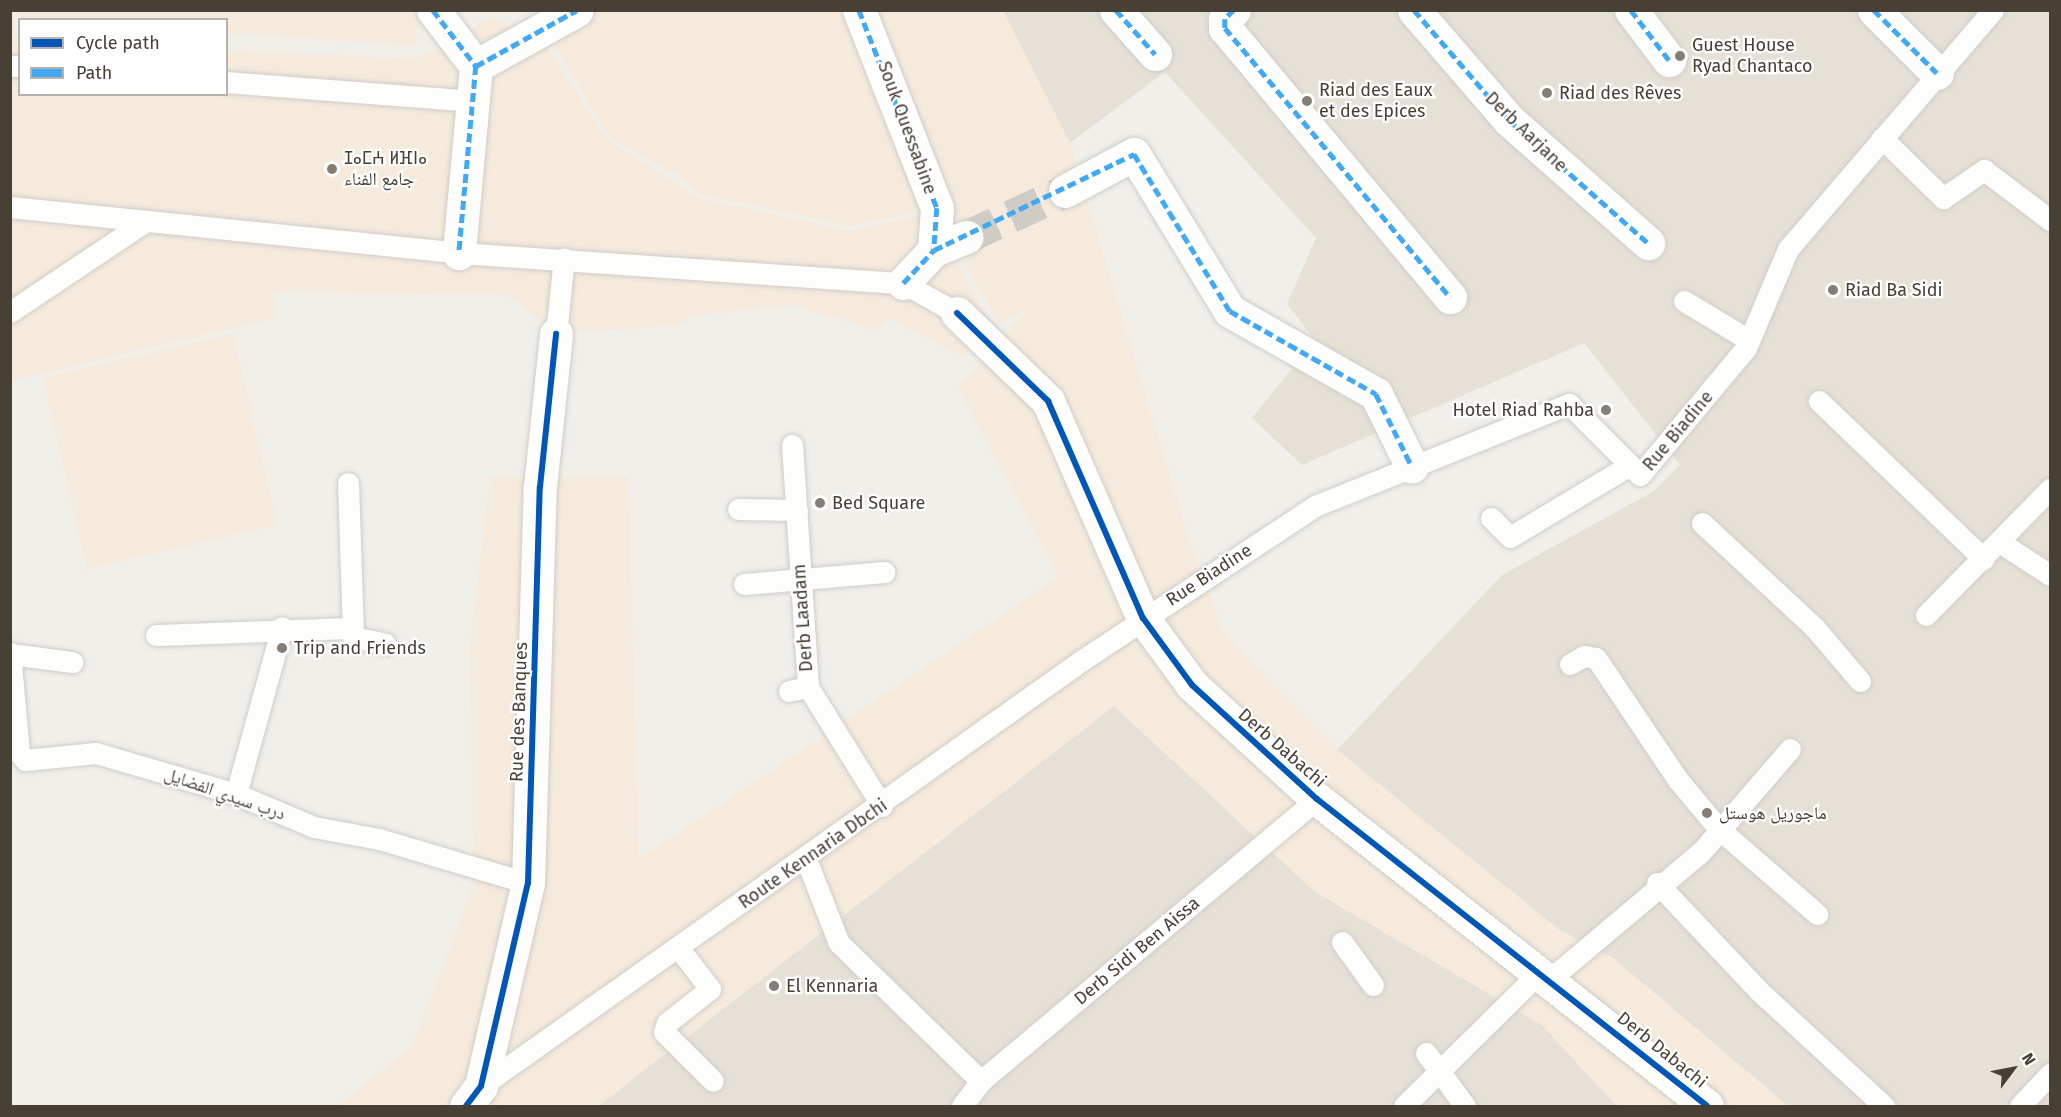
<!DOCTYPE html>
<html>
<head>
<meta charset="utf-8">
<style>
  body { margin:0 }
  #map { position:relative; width:2061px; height:1117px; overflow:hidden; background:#f1efea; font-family:"Fira Sans","Noto Naskh Arabic","Noto Sans Tifinagh",sans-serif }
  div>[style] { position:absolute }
  .residential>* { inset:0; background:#e6e1d7 }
  .commercial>* { inset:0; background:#f5eadc; transform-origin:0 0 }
  .street-tunnel>* { height:33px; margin-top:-16.5px; transform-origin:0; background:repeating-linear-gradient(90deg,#cfccc6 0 33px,transparent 0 49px) }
  .roads { filter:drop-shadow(0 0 2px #cfcdc8) drop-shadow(0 0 2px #cfcdc8) }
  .lane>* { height:21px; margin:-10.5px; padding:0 10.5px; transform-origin:10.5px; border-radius:10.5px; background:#fdfdfc }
  .street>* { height:33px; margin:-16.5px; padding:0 16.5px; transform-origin:16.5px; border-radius:16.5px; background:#fdfdfc }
  .quiet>* { height:4.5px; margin-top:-2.25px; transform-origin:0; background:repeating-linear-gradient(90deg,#3fa9f5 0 9px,transparent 0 13.5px) }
  .cycleway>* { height:6px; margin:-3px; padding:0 3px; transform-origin:3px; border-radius:3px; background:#0057b8 }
  .dots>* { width:16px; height:16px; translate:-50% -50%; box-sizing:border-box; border:3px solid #fff; border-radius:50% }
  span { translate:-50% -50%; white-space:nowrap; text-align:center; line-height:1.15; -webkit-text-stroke:4.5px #fff; paint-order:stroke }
  .poi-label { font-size:18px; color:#484035 }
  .left { translate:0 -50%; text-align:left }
  .right { translate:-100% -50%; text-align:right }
  .street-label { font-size:18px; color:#484035 }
  .frame { position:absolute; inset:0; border:12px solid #484035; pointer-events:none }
  .legend { position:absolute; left:18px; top:18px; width:210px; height:78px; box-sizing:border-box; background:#fff; border:2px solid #b6b3ae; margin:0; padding:8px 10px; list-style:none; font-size:18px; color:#484035 }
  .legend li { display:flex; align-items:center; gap:12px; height:30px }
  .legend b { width:30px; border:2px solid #b6b3ae }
  .north { position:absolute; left:1983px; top:1039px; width:60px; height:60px; -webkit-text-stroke:4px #fff; paint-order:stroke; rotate:58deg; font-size:16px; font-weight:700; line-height:24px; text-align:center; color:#484035 }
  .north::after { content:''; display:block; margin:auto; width:21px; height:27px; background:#484035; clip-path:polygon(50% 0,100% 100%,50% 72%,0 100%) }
</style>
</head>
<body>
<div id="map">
  <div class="residential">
    <i style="clip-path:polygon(1003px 11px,2050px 11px,2050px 1106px,1788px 1106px,1613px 958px,1558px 929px,1337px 750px,1502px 575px,1654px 491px,1680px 465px,1584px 343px,1302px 465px,1252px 418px,1315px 340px,1287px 304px,1316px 238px,1165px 72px,1070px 143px)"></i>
    <i style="clip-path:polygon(1114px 706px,1314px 891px,1542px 1025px,1617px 1106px,598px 1106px)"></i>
  </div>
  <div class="commercial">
    <i style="clip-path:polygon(17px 10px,419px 11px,415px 46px,227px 33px,226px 20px,37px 20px,17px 18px)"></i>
    <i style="clip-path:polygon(561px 10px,1003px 11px,1070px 143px,1188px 536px,1226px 637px,1337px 750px,1558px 929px,1613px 958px,1788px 1106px,1620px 1106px,1542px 1025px,1314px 891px,1114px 706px,598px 1106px,338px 1106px,412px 1046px,474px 884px,470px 646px,490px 477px,628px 477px,639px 859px,1059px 577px,958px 388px,1028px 309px,998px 324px,937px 208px,851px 226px,701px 195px,676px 174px,610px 139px,556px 48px,564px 17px)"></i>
    <i style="clip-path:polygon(10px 11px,15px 11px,13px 38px,19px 39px,20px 94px,226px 94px,227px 50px,416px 59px,491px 17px,545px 46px,608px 140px,699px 198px,849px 231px,930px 213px,994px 331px,963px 357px,888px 317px,877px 330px,791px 305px,690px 316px,679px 325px,556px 334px,508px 295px,274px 292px,277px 317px,11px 381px)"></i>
    <i style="left:233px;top:334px;width:196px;height:195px;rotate:77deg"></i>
  </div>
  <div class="street-tunnel">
    <i style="left:966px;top:237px;width:109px;rotate:-24.9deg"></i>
  </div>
  <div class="roads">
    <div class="lane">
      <i style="left:10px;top:66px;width:10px"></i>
      <i style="left:226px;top:82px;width:248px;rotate:4.4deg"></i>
      <i style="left:1882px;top:138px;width:86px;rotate:44.5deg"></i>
      <i style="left:1943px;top:198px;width:50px;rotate:-34.3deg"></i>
      <i style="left:1984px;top:170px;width:83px;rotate:37.1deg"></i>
      <i style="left:10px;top:207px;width:451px;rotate:5.8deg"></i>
      <i style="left:459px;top:253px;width:445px;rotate:3.9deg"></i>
      <i style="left:903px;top:283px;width:62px;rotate:29.1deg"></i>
      <i style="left:1684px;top:301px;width:76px;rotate:31deg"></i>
      <i style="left:10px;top:312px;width:164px;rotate:-33.8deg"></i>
      <i style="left:556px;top:334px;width:76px;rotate:-84deg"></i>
      <i style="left:1819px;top:401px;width:228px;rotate:43.8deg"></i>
      <i style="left:792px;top:445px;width:243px;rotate:86.2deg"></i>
      <i style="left:808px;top:687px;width:140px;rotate:58.1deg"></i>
      <i style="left:348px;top:483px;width:154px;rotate:88.1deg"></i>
      <i style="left:353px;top:637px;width:33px;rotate:12deg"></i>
      <i style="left:738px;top:509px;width:59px;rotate:1deg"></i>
      <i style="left:1491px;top:518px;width:27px;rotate:45deg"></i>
      <i style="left:1510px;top:537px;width:140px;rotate:-31deg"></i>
      <i style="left:1702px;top:523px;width:153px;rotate:42.9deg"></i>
      <i style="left:1814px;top:627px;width:71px;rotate:49.6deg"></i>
      <i style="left:2001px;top:543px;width:59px;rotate:33.1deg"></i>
      <i style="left:744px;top:584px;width:141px;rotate:-4.9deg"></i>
      <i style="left:1926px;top:615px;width:177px;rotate:-45.5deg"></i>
      <i style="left:156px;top:635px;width:195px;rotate:-2.1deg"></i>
      <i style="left:10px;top:653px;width:99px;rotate:84.8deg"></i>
      <i style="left:19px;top:752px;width:10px;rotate:53deg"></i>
      <i style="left:25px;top:760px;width:71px;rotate:-5.6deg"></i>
      <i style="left:96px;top:753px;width:146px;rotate:16.3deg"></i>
      <i style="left:236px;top:794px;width:85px;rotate:22.9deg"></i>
      <i style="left:314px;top:827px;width:66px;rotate:10.5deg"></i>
      <i style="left:379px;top:839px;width:155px;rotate:16.5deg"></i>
      <i style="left:11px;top:654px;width:62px;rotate:7.5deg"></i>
      <i style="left:1570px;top:664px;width:16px;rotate:-30deg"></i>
      <i style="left:1584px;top:656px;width:12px;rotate:9deg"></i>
      <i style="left:1596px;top:658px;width:147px;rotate:56.1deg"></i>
      <i style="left:1678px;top:780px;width:64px;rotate:50.1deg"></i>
      <i style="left:1719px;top:829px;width:130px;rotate:40.9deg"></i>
      <i style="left:789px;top:691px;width:19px;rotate:-12deg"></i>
      <i style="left:236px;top:794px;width:173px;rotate:-74.6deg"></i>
      <i style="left:806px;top:859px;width:90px;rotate:68.6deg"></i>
      <i style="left:839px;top:943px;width:198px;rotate:44.2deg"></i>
      <i style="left:1657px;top:883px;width:149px;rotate:46.6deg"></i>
      <i style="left:1759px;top:991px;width:170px;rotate:42.6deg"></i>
      <i style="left:1342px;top:942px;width:53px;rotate:54.2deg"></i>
      <i style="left:678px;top:947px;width:53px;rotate:52.7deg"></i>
      <i style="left:710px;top:989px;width:55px;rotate:141.7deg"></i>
      <i style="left:667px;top:1023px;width:9px;rotate:108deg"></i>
      <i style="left:664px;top:1032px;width:69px;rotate:45deg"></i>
      <i style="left:1550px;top:979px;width:197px;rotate:-40.1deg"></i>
      <i style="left:1701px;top:852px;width:136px;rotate:-49.2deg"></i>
      <i style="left:1426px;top:1053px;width:66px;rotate:53.7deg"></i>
      <i style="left:481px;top:1086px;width:735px;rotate:-35.31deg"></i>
      <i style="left:1081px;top:661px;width:281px;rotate:-33.5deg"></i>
      <i style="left:1315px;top:506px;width:274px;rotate:-21.9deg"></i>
      <i style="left:1569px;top:404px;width:100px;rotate:45deg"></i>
      <i style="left:1640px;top:475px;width:165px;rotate:-50.2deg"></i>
      <i style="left:1746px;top:348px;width:108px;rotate:-67deg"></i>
      <i style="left:1788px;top:249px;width:315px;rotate:-49.4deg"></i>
      <i style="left:962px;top:1106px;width:31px;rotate:-53deg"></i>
      <i style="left:981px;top:1081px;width:439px;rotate:-40deg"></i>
      <i style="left:1404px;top:1106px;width:191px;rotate:-44.6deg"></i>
      <i style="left:2020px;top:1106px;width:44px;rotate:-46.8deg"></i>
    </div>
    <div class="street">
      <i style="left:433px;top:10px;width:71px;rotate:52.5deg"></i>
      <i style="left:476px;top:66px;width:188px;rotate:95.2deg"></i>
      <i style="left:859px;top:10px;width:213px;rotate:68.5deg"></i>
      <i style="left:937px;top:208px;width:42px;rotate:94.1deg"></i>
      <i style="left:1116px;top:10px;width:59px;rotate:48.4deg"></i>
      <i style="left:1234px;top:10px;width:13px;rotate:135deg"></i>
      <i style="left:1225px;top:19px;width:9px;rotate:90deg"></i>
      <i style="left:1225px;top:28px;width:351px;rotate:50.1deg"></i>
      <i style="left:1414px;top:10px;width:145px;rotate:49.2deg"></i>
      <i style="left:1509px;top:120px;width:186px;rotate:41.5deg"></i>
      <i style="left:1631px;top:10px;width:63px;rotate:52.8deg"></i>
      <i style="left:1874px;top:10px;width:89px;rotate:45deg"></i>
      <i style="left:476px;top:66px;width:115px;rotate:-29deg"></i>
      <i style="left:1065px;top:191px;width:78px;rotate:-28.2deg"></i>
      <i style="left:1134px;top:154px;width:184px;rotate:58.6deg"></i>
      <i style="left:1230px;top:311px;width:168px;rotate:29.6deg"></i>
      <i style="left:1376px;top:394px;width:81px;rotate:63.7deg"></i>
      <i style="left:903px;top:283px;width:45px;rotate:-46.8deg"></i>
      <i style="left:934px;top:250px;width:35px;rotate:-22deg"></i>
      <i style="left:957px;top:313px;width:127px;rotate:44deg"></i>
      <i style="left:1048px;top:401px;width:237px;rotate:66.4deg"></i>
      <i style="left:1143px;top:618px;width:83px;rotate:53.8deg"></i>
      <i style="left:1192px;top:685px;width:169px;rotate:42.4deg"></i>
      <i style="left:1317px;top:799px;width:496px;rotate:38.2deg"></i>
      <i style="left:466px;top:1106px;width:25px;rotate:-53deg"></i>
      <i style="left:481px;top:1086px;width:208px;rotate:-77deg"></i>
      <i style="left:528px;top:883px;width:396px;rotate:-88.3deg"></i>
      <i style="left:540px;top:487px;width:154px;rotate:-84deg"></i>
    </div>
  </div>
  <div class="quiet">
    <i style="left:433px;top:10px;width:71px;rotate:52.5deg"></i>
    <i style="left:476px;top:66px;width:188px;rotate:95.2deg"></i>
    <i style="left:859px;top:10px;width:213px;rotate:68.5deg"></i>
    <i style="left:937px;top:208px;width:42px;rotate:94.1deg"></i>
    <i style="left:1116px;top:10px;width:59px;rotate:48.4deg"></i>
    <i style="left:1234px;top:10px;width:13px;rotate:135deg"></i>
    <i style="left:1225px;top:19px;width:9px;rotate:90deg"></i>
    <i style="left:1225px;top:28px;width:351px;rotate:50.1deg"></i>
    <i style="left:1414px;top:10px;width:145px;rotate:49.2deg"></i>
    <i style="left:1509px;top:120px;width:186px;rotate:41.5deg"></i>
    <i style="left:1631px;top:10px;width:63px;rotate:52.8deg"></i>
    <i style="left:1874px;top:10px;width:89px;rotate:45deg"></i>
    <i style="left:476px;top:66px;width:115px;rotate:-29deg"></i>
    <i style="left:903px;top:283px;width:45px;rotate:-46.8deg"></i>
    <i style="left:934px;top:250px;width:222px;rotate:-25.6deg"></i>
    <i style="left:1134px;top:154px;width:184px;rotate:58.6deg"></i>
    <i style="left:1230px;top:311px;width:168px;rotate:29.6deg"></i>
    <i style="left:1376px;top:394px;width:81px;rotate:63.7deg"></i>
  </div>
  <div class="cycleway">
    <i style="left:957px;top:313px;width:127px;rotate:44deg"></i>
    <i style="left:1048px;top:401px;width:237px;rotate:66.4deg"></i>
    <i style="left:1143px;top:618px;width:83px;rotate:53.8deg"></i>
    <i style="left:1192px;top:685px;width:169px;rotate:42.4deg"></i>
    <i style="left:1317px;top:799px;width:496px;rotate:38.2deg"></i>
    <i style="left:466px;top:1106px;width:25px;rotate:-53deg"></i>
    <i style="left:481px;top:1086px;width:208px;rotate:-77deg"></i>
    <i style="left:528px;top:883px;width:396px;rotate:-88.3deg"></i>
    <i style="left:540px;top:487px;width:154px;rotate:-84deg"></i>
  </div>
  <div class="dots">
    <i style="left:1680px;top:56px;background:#837d74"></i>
    <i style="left:1547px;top:93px;background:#837d74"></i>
    <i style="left:1307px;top:101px;background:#837d74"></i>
    <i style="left:332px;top:169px;background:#837d74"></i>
    <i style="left:1833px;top:290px;background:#837d74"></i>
    <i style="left:1606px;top:410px;background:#837d74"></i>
    <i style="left:820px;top:503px;background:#837d74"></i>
    <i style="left:282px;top:648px;background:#837d74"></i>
    <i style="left:1707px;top:813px;background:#837d74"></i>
    <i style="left:774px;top:986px;background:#837d74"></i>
  </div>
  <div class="poi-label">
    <span class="left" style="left:1692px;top:56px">Guest House<br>Ryad Chantaco</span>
    <span class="left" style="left:1319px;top:101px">Riad des Eaux<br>et des Epices</span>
    <span class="left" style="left:1559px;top:93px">Riad des Rêves</span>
    <span class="left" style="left:344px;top:169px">ⵊⴰⵎⵄ ⵍⴼⵏⴰ<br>جامع الفناء</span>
    <span class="left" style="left:1845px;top:290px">Riad Ba Sidi</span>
    <span class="right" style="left:1594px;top:410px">Hotel Riad Rahba</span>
    <span class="left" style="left:832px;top:503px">Bed Square</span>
    <span class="left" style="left:294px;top:648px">Trip and Friends</span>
    <span class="left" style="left:1719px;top:813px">ماجوريل هوستل</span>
    <span class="left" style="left:786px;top:986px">El Kennaria</span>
  </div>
  <div class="street-label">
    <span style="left:907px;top:128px;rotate:70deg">Souk Quessabine</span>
    <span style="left:1526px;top:132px;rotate:44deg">Derb Aarjane</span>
    <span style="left:1678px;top:431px;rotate:-50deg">Rue Biadine</span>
    <span style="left:1209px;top:575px;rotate:-33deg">Rue Biadine</span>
    <span style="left:803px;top:618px;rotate:-94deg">Derb Laadam</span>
    <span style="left:519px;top:712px;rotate:-88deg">Rue des Banques</span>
    <span style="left:1282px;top:748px;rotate:41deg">Derb Dabachi</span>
    <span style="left:225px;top:794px;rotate:19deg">درب سيدي الفضايل</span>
    <span style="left:813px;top:854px;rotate:-35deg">Route Kennaria Dbchi</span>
    <span style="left:1137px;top:951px;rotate:-40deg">Derb Sidi Ben Aissa</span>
    <span style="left:1662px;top:1050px;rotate:39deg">Derb Dabachi</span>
  </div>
  <div class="frame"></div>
  <ul class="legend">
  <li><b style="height:8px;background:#0057b8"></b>Cycle path</li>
  <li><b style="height:8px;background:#3fa9f5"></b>Path</li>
  </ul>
  <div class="north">N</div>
</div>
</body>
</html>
